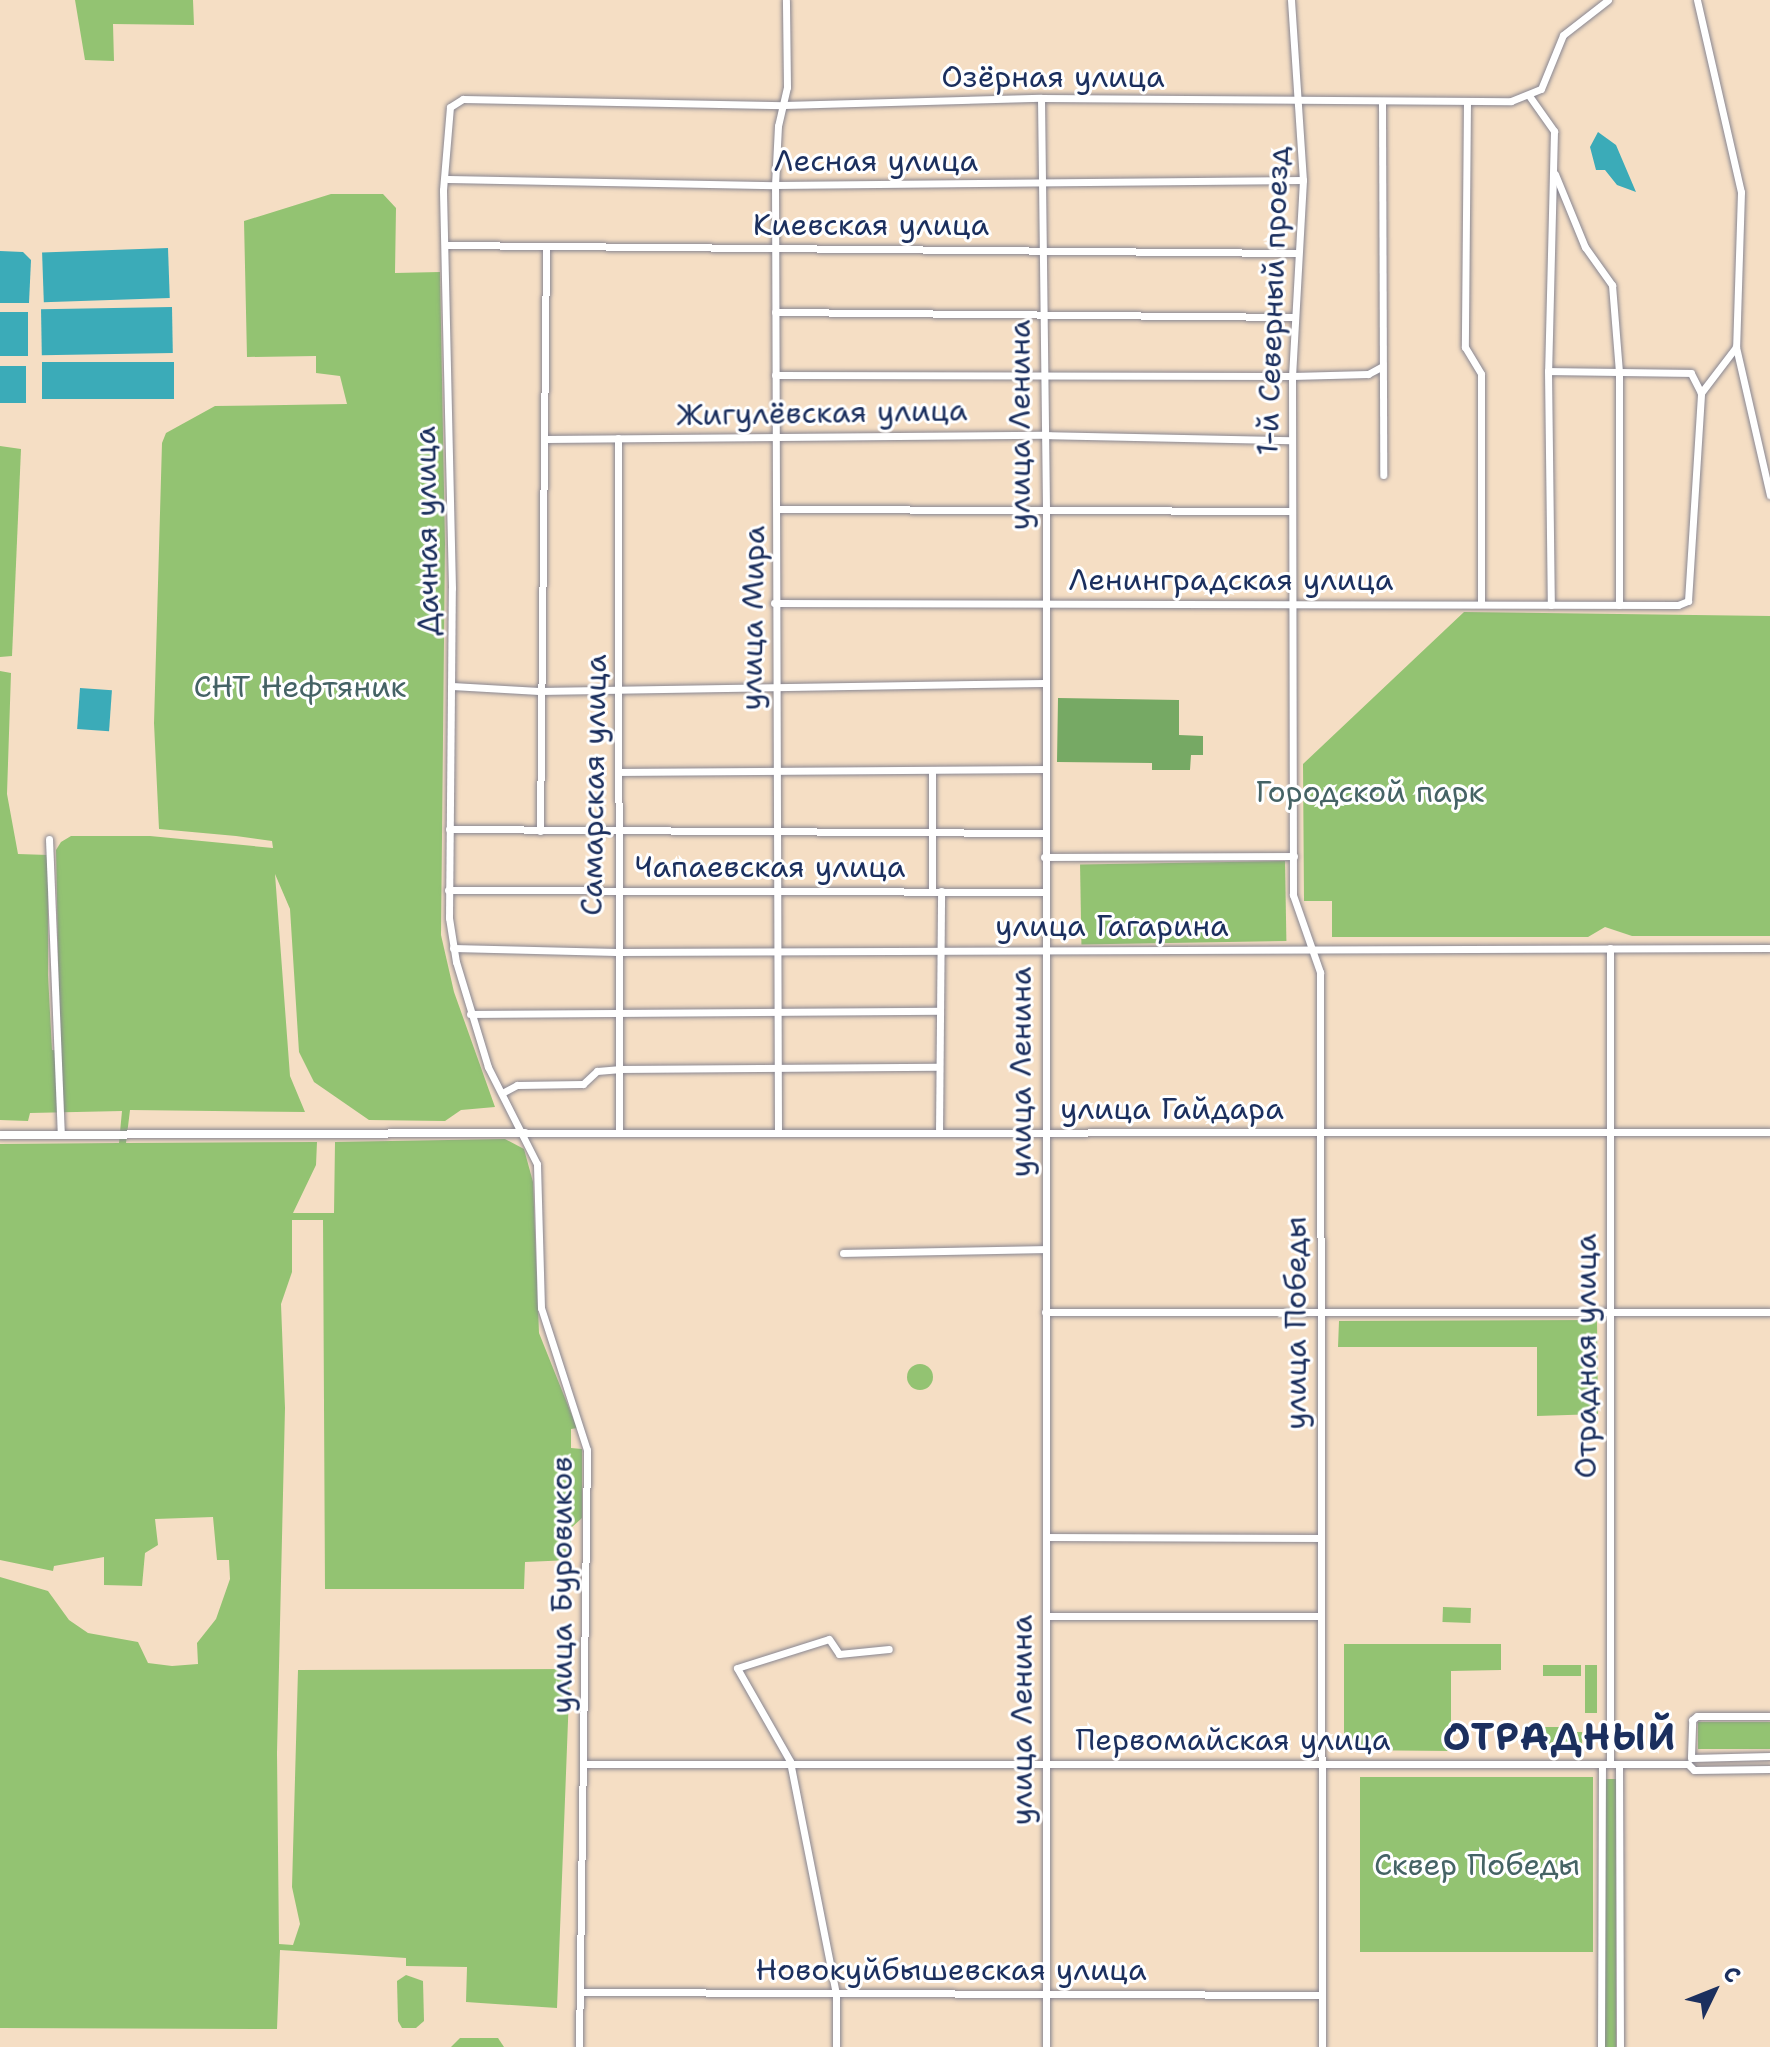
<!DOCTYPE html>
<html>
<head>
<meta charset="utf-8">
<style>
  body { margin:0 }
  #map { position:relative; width:1770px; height:2047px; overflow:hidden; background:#f5dec4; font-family:"Shantell Sans",sans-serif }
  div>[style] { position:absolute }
  .green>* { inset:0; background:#93c372; transform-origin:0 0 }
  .round { border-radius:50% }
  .forest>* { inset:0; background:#76a964 }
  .water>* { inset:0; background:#3babb8; transform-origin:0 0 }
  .roads { filter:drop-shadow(0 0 2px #888691) drop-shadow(0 0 2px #888691) }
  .minor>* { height:7px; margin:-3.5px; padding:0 3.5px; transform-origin:3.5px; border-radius:3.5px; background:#fff }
  .tertiary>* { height:8px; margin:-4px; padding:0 4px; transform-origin:4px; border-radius:4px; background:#fff }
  span { translate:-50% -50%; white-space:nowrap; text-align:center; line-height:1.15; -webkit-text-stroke:6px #fff; paint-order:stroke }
  .street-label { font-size:30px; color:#1b2f5e }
  .park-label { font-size:30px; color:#456365 }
  .district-label { font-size:38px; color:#1b2f5e; font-weight:700; letter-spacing:2px }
  .north { position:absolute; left:1674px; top:1951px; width:80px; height:80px; -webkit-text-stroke:6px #fff; paint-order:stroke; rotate:47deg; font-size:22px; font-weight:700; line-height:32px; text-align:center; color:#1b2f5e }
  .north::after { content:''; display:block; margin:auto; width:28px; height:36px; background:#1b2f5e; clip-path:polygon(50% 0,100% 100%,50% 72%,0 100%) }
</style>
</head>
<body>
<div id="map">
  <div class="green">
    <i style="clip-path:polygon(75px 0,193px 0,194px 25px,113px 24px,114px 61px,85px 60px)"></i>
    <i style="clip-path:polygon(331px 194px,383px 194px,396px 208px,395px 273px,440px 272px,445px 543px,441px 935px,454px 992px,495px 1107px,461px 1110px,445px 1121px,369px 1120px,314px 1082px,299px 1052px,290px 909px,275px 874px,290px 1076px,305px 1112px,130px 1110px,126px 1143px,317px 1142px,316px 1165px,293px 1213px,334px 1213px,335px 1142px,505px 1139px,524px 1149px,533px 1182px,539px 1333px,577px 1428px,571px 1429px,571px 1448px,582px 1449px,582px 1518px,571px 1528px,571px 1560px,525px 1562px,524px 1589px,325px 1589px,323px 1220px,292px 1220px,292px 1272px,281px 1304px,285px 1408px,277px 1753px,279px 1944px,293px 1945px,300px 1924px,292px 1887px,298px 1670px,570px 1669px,557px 2008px,466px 2002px,467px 1967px,406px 1966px,406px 1958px,280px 1950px,277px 2029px,0 2028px,0 1577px,48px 1591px,69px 1620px,88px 1633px,138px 1642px,148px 1663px,172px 1666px,198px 1664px,197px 1643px,216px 1619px,230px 1579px,229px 1560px,217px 1560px,213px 1517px,155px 1519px,158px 1545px,145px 1553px,142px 1586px,104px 1585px,104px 1557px,54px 1566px,53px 1571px,0 1560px,0 1144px,119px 1143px,122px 1111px,30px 1113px,28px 1121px,0 1120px,0 671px,11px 673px,7px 794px,18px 854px,48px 855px,48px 975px,52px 1050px,60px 1051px,56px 850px,61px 842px,71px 836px,150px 836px,273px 848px,272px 841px,236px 836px,159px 829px,154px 723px,162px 443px,166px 433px,215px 406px,347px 404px,340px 376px,316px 373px,316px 356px,247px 357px,244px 221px)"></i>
    <i style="clip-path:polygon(0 446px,21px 449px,12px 656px,0 657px)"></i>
    <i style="clip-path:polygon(1464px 612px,1770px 616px,1770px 936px,1632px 936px,1605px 927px,1588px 937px,1332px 937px,1332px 901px,1304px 901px,1303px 764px)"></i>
    <i style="left:1285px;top:861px;width:80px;height:205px;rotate:89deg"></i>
    <i style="clip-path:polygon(1597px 1320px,1598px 1414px,1537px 1416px,1537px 1347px,1338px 1347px,1339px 1321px)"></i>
    <i class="round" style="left:907px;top:1364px;width:26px;height:26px"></i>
    <i style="left:1443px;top:1607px;width:28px;height:15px;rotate:2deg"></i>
    <i style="clip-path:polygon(1344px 1644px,1501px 1644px,1501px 1670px,1451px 1671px,1451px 1751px,1344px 1750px)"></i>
    <i style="left:1543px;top:1665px;width:38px;height:11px"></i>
    <i style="left:1585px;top:1665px;width:12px;height:48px"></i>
    <i style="left:1698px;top:1722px;width:72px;height:27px"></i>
    <i style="clip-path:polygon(1543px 1727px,1571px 1727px,1572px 1732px,1582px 1732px,1582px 1746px,1543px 1746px)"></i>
    <i style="left:1593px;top:1777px;width:175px;height:233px;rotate:90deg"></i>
    <i style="left:1604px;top:1779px;width:12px;height:268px"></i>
    <i style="clip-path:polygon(406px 1975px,423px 1981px,424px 2021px,416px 2028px,402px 2028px,398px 2021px,397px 1981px)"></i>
    <i style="clip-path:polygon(460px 2038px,498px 2038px,504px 2047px,451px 2047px)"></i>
  </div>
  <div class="forest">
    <i style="clip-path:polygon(1058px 698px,1179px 700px,1179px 735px,1203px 736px,1203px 755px,1191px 755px,1190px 770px,1152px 770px,1152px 763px,1057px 762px)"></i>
  </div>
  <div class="water">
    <i style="clip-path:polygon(1598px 132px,1616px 145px,1636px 192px,1617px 185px,1605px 170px,1596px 170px,1590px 147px)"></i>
    <i style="left:168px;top:248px;width:50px;height:126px;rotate:88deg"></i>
    <i style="clip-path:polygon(0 251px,23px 252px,31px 260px,29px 303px,0 303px)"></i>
    <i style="left:172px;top:307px;width:46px;height:131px;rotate:89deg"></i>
    <i style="left:0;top:312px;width:28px;height:44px"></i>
    <i style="left:174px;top:362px;width:37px;height:132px;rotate:90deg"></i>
    <i style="left:0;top:366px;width:26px;height:37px"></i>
    <i style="left:80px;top:688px;width:32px;height:41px;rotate:4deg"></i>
  </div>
  <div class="roads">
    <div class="minor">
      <i style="left:1291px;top:0;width:180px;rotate:86.2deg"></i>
      <i style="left:1303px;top:180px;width:196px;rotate:93.2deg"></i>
      <i style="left:1292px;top:376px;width:519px;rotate:89.89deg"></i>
      <i style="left:1293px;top:895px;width:82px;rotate:70.7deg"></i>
      <i style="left:1320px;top:972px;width:1075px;rotate:89.89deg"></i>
      <i style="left:1697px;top:0;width:197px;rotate:77.1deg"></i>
      <i style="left:1741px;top:192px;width:155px;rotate:91.8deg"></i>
      <i style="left:1736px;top:347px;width:58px;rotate:127.3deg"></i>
      <i style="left:1530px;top:97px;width:42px;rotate:54.8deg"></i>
      <i style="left:1554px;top:131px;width:240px;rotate:91.4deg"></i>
      <i style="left:1548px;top:371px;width:234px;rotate:89.3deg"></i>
      <i style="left:1041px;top:98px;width:411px;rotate:89.3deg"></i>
      <i style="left:1046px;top:509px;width:1538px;rotate:90deg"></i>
      <i style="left:1382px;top:101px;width:374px;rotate:89.8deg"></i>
      <i style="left:1467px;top:101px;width:246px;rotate:90.5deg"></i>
      <i style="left:1465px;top:347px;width:31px;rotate:59deg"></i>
      <i style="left:1481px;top:374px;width:230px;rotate:90deg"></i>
      <i style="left:1555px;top:174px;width:79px;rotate:67.7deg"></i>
      <i style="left:1585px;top:247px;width:47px;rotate:54.6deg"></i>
      <i style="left:1612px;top:285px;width:87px;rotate:85.4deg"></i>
      <i style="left:1619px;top:372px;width:233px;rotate:90deg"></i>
      <i style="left:448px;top:179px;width:327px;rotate:1.1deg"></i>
      <i style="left:775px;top:185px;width:528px;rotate:-0.54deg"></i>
      <i style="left:445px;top:245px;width:853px;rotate:0.54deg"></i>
      <i style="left:775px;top:312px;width:520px;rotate:0.55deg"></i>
      <i style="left:1736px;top:347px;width:152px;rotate:77.1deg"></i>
      <i style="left:775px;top:375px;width:517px;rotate:0.11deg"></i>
      <i style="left:1292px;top:376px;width:76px;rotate:-1.5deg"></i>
      <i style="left:1368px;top:374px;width:15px;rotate:-28deg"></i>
      <i style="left:618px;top:438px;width:694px;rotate:89.92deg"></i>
      <i style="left:545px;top:439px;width:499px;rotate:-0.5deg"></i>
      <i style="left:1044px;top:435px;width:247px;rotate:1.2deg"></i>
      <i style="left:778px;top:509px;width:513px;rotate:0.22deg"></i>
      <i style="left:774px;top:603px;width:904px;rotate:0.13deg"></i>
      <i style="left:1678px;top:605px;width:11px;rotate:-22deg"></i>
      <i style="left:1688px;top:601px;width:208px;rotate:-86.4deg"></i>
      <i style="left:1701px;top:393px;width:22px;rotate:-117deg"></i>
      <i style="left:1691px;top:373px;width:143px;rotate:-179.2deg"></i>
      <i style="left:452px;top:686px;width:87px;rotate:3.3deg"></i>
      <i style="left:539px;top:691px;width:505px;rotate:-0.91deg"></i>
      <i style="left:618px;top:772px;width:425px;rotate:-0.4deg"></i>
      <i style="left:449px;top:829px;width:595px;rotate:0.39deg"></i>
      <i style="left:540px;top:831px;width:584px;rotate:-89.41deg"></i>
      <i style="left:49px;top:839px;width:295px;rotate:87.7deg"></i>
      <i style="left:1044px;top:857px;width:250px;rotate:-0.2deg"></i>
      <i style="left:448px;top:890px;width:596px;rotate:0.19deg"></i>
      <i style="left:932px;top:891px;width:120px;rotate:-90deg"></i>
      <i style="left:453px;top:948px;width:163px;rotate:1.4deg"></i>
      <i style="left:616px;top:952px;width:1154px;rotate:-0.2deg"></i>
      <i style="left:1610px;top:948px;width:816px;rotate:90deg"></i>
      <i style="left:470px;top:1014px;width:469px;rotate:-0.4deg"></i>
      <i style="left:502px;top:1093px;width:17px;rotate:-28deg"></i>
      <i style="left:517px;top:1085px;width:66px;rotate:-0.9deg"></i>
      <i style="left:583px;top:1084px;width:19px;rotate:-43deg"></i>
      <i style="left:597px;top:1071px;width:21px;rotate:-5deg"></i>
      <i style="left:618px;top:1069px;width:321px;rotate:-0.4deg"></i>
      <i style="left:778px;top:1132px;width:947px;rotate:-90.18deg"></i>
      <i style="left:775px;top:185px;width:59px;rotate:-87.1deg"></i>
      <i style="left:778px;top:126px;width:40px;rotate:-77deg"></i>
      <i style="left:787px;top:87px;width:87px;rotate:-90.7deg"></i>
      <i style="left:525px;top:1133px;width:1245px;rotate:-0.05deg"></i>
      <i style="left:939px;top:1133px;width:242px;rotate:-89.5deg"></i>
      <i style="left:843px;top:1253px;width:202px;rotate:-1.1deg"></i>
      <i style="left:1045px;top:1312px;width:725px"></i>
      <i style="left:1046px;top:1537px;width:274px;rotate:0.2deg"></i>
      <i style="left:1046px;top:1616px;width:274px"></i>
      <i style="left:1691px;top:1756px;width:36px;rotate:-88deg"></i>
      <i style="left:1692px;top:1720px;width:6px;rotate:-39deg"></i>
      <i style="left:1697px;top:1716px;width:73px"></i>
      <i style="left:1691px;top:1758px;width:79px;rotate:-1.5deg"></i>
      <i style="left:586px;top:1764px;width:1102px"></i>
      <i style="left:1688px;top:1764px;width:8px;rotate:45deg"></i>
      <i style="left:1694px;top:1770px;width:76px;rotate:-0.8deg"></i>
      <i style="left:1619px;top:1764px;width:283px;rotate:89.8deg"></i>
      <i style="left:580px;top:1992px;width:742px;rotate:0.23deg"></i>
      <i style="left:579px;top:2047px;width:597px;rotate:-89.23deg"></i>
      <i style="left:587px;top:1450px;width:149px;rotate:-107.9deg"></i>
      <i style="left:541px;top:1308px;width:144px;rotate:-91.6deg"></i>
      <i style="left:537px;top:1164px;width:109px;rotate:-116.8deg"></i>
      <i style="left:488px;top:1067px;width:110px;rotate:-106.9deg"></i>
      <i style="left:456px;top:962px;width:45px;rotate:-99deg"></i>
      <i style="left:449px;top:918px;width:330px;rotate:-89.5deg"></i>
      <i style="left:452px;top:588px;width:398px;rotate:-91.3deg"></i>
      <i style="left:443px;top:190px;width:83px;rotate:-85.2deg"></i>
      <i style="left:450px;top:107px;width:15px;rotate:-32deg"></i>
      <i style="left:463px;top:99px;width:321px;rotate:1.1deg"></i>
      <i style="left:784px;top:105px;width:257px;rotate:-1.6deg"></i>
      <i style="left:1041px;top:98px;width:470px;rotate:0.4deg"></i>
      <i style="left:1511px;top:101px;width:32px;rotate:-22deg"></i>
      <i style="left:1541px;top:89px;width:58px;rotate:-67.8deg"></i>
      <i style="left:1563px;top:35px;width:57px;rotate:-37.9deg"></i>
      <i style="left:836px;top:2047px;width:53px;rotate:-90deg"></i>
      <i style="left:836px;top:1994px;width:237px;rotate:-101.2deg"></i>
      <i style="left:790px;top:1761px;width:107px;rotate:-119.7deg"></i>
      <i style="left:737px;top:1668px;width:96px;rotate:-17.5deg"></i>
      <i style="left:829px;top:1639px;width:18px;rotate:56deg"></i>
      <i style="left:839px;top:1654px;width:50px;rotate:-5.7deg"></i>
      <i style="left:1601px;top:2047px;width:283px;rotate:-89.8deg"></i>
    </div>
    <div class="tertiary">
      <i style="left:0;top:1135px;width:525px;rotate:-0.22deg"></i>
    </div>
  </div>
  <div class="street-label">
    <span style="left:1053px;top:77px">Озёрная улица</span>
    <span style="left:876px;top:161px">Лесная улица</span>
    <span style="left:871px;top:225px">Киевская улица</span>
    <span style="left:1273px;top:301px;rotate:-88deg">1-й Северный проезд</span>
    <span style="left:822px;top:413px;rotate:-1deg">Жигулёвская улица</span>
    <span style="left:1020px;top:425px;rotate:-90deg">улица Ленина</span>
    <span style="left:427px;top:531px;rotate:-91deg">Дачная улица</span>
    <span style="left:1231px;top:580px">Ленинградская улица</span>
    <span style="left:753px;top:618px;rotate:-89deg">улица Мира</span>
    <span style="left:594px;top:785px;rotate:-89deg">Самарская улица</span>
    <span style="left:770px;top:867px">Чапаевская улица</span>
    <span style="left:1112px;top:926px">улица Гагарина</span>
    <span style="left:1021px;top:1072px;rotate:-90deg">улица Ленина</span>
    <span style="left:1172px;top:1109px">улица Гайдара</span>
    <span style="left:1296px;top:1323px;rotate:-90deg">улица Победы</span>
    <span style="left:1586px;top:1356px;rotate:-90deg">Отрадная улица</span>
    <span style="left:562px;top:1585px;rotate:-90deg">улица Буровиков</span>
    <span style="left:1022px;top:1720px;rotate:-90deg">улица Ленина</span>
    <span style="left:1233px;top:1740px">Первомайская улица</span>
    <span style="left:951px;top:1970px">Новокуйбышевская улица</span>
  </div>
  <div class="park-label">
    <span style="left:300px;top:687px">СНТ Нефтяник</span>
    <span style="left:1370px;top:792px">Городской парк</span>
    <span style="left:1477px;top:1865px">Сквер Победы</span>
  </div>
  <div class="district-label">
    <span style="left:1560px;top:1737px">ОТРАДНЫЙ</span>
  </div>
  <div class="north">С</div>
</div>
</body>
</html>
